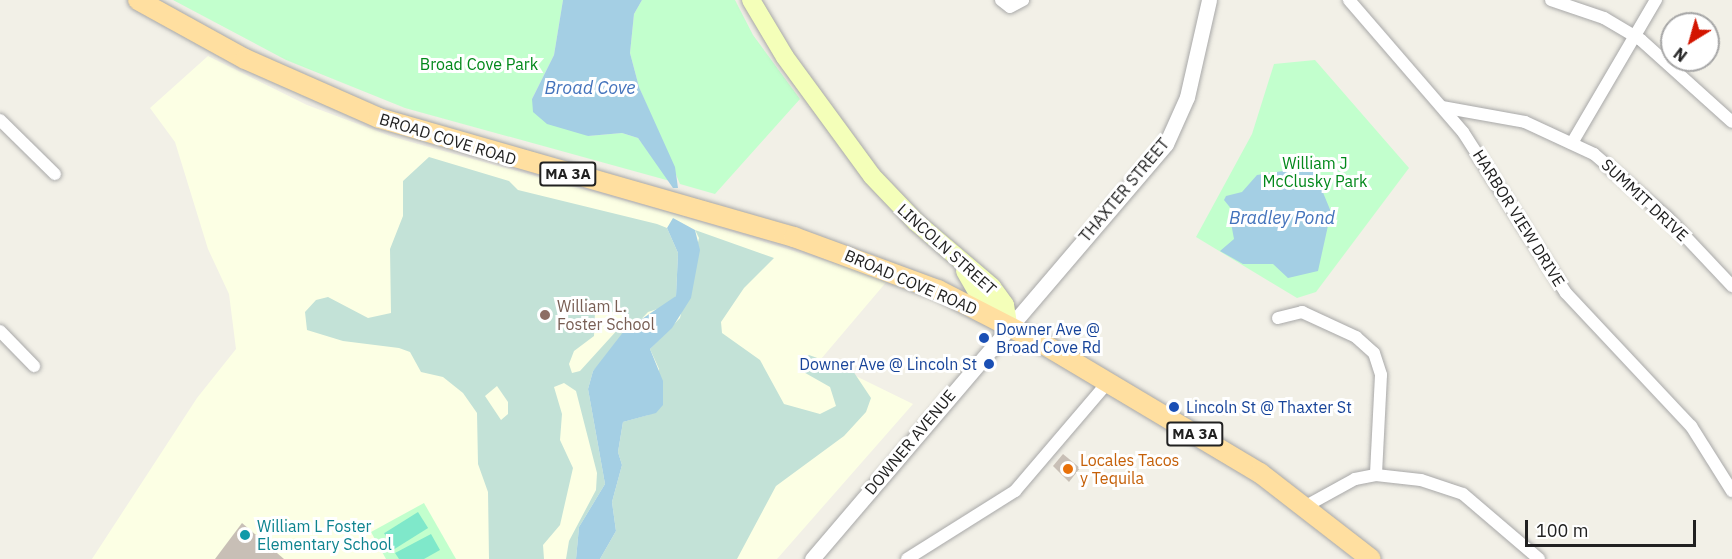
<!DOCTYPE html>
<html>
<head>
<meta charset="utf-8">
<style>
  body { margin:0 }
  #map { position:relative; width:1732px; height:559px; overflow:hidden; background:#f2f0e7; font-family:"IBM Plex Sans",sans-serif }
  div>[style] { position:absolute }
  .education>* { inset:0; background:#fcffe4 }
  .wetland>* { inset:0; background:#c3e2d7 }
  .park>* { inset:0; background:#c2ffcd }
  .pitch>* { inset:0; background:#7fe8ca; transform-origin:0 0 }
  .water>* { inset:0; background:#a4cfe4 }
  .building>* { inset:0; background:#c8bfb6 }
  .roads { filter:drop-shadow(0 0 2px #a8a8a8) drop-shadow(0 0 2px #a8a8a8) }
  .minor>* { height:12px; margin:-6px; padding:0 6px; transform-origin:6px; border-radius:6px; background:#fff }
  .tertiary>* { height:15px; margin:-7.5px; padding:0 7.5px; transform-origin:7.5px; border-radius:7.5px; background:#fff }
  .secondary>* { height:18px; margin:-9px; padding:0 9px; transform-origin:9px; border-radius:9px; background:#f4ffb9 }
  .primary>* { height:20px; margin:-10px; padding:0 10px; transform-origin:10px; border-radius:10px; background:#ffdfa0 }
  .dots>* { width:16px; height:16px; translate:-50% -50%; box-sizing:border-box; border:3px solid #fff; border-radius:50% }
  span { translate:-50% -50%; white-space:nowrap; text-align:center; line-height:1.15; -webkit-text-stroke:6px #fff; paint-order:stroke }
  .shield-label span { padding:2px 4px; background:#fff; border:2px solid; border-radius:4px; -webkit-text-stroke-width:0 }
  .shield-label { font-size:15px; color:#212121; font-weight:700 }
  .park-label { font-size:16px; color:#02881a }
  .street-label { font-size:16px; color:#212121 }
  .education-label { font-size:16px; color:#785e54 }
  .left { translate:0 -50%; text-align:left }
  .transit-label { font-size:16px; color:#164399 }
  .right { translate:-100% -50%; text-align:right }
  .food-label { font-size:16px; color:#c56008 }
  .culture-label { font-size:16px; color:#0d838f }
  .water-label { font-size:18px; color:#4373bc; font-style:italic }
  .north { position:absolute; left:1660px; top:12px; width:60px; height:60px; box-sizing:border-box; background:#fff; border:2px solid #a6a6a6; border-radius:50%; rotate:217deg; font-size:16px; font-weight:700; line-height:24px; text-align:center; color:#212121 }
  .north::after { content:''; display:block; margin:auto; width:21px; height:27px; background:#d31500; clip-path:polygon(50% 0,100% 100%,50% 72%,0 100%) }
  .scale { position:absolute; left:1525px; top:520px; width:171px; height:27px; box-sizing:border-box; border:3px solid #212121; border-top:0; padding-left:8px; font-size:18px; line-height:21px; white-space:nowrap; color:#212121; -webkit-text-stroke:4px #fff; paint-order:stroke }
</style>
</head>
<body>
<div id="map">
  <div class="education">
    <i style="clip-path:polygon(208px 56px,307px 105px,393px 137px,677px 215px,888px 280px,821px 359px,913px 404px,777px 559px,92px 559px,197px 398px,236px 349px,229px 294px,208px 249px,175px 142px,150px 108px)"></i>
  </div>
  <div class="wetland">
    <i style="clip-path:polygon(evenodd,429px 157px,509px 181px,518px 190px,657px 224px,667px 228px,678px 253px,676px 296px,670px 305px,648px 312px,593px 371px,588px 389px,605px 484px,579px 527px,576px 559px,566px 559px,569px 541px,596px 490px,597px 473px,576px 391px,564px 383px,554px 387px,562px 414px,560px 440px,573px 468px,560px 525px,543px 545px,544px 559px,489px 559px,488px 492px,478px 464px,477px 413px,463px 393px,443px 377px,421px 372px,410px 352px,399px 348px,343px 341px,307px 330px,305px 312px,316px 300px,328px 297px,368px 318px,391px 313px,390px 249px,403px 216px,403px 181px,429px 157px,601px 309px,625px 315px,620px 327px,580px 371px,572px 373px,569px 364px,574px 351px,594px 336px,595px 312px,601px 309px,429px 157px,497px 386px,508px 402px,508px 414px,501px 420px,485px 396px,497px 386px)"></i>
    <i style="clip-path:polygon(695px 230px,774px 258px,744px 288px,721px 322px,722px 333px,760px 360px,784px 404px,820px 414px,836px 406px,830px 387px,800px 370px,801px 361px,809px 355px,853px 371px,871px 398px,866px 412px,844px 436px,776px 486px,737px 559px,600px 559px,616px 531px,612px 502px,622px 465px,618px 452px,623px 422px,648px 415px,659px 369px,650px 349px,680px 318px,699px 238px)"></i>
  </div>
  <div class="park">
    <i style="clip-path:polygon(173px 0,563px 0,554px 55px,532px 99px,588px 136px,622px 133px,638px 138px,670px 181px,405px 108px,286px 60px)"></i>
    <i style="clip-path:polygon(642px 0,735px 0,753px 35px,800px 99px,715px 194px,680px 184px,639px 87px,630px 53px,634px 14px)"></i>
    <i style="clip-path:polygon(1315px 60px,1409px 168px,1316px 292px,1297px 298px,1196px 237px,1252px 134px,1274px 64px)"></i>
    <i style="clip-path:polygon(424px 503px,456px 559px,386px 559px,371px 532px)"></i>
  </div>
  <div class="pitch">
    <i style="left:418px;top:512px;width:19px;height:40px;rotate:58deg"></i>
    <i style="clip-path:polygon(431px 534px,440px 550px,424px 559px,399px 559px,395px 553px)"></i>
  </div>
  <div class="water">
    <i style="clip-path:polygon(563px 0,642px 0,634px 14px,630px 53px,639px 87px,675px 167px,678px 188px,673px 188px,638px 138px,622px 133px,588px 136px,547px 124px,533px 112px,532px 99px,554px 55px)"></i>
    <i style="clip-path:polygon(1296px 162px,1315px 173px,1331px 212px,1318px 271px,1288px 278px,1273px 264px,1243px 264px,1220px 251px,1234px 239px,1231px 223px,1237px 216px,1224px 200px,1226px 196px,1242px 192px,1257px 175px,1283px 171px)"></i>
    <i style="clip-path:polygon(673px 218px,695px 230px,700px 250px,691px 298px,672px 328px,650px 349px,663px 381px,663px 405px,656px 413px,623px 422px,618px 452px,622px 465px,612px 502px,616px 531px,600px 559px,576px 559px,579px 527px,605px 484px,588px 389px,593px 371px,624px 331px,676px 296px,678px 253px,667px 228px)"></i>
  </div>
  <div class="building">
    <i style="clip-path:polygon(1063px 454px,1080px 468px,1069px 482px,1053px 466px)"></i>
    <i style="clip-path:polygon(242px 523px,284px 559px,215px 559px)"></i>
  </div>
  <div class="roads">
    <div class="minor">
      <i style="left:1001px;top:0;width:11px;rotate:38deg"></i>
      <i style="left:1010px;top:7px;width:15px;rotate:-28deg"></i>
      <i style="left:1349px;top:0;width:174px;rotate:49.2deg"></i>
      <i style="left:1463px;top:132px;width:191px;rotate:57.4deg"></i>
      <i style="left:1566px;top:293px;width:183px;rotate:46.8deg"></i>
      <i style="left:1691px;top:426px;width:77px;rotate:57.8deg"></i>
      <i style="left:1551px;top:0;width:56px;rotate:18.8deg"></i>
      <i style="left:1604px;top:18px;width:43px;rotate:30.7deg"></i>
      <i style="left:1641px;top:40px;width:122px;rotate:42deg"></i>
      <i style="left:1442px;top:107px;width:84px;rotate:10.2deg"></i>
      <i style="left:1525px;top:122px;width:76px;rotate:24.9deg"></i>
      <i style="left:1594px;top:154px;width:96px;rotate:40.8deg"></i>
      <i style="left:1667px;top:217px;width:95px;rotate:46.7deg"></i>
      <i style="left:0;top:120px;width:77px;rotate:44.5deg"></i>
      <i style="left:1572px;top:143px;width:166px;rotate:-59.6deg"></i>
      <i style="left:1278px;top:318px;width:25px;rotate:-14deg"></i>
      <i style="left:1302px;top:312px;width:60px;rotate:24.8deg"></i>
      <i style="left:1356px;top:337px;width:24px;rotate:42deg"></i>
      <i style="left:1374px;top:353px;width:23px;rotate:72deg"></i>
      <i style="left:1381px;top:375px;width:100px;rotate:92.9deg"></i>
      <i style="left:0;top:331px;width:49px;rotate:45.8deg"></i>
      <i style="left:1306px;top:506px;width:56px;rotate:-28.9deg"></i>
      <i style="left:1355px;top:479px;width:21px;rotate:-11deg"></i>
      <i style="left:1376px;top:475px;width:45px;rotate:6.3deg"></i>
      <i style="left:1421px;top:480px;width:44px;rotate:18.4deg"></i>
      <i style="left:1463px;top:494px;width:100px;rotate:40.5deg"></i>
      <i style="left:907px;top:559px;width:128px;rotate:-32.2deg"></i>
      <i style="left:1015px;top:491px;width:143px;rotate:-49.5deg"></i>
    </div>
    <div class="tertiary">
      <i style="left:812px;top:559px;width:545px;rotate:-49.54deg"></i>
      <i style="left:1166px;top:144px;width:51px;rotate:-65.9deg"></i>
      <i style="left:1187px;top:97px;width:99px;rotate:-77.2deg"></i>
    </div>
    <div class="secondary">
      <i style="left:751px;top:0;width:66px;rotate:59.2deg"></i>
      <i style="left:785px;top:57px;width:147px;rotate:53.8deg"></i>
      <i style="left:872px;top:176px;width:64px;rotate:46.3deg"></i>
      <i style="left:916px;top:222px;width:100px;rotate:40.5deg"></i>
      <i style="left:992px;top:287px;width:22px;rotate:54deg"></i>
      <i style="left:1005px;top:305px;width:20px;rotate:81deg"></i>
      <i style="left:965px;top:271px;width:32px;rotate:60deg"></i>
      <i style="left:981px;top:299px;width:30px;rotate:45deg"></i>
    </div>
    <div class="primary">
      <i style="left:138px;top:0;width:122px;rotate:28.9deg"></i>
      <i style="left:245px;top:59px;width:146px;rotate:23.8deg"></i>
      <i style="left:379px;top:118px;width:432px;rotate:16deg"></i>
      <i style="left:794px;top:237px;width:153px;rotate:20.2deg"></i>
      <i style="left:938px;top:290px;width:120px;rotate:27.2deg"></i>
      <i style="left:1045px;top:345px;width:250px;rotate:30.8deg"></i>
      <i style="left:1260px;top:473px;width:140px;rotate:37.8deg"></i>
    </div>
  </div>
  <div class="dots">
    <i style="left:545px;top:315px;background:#8d6e63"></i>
    <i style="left:984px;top:338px;background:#1a4fb4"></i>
    <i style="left:989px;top:364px;background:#1a4fb4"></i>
    <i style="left:1174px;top:407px;background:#1a4fb4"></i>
    <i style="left:1068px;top:469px;background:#e8710a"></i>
    <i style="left:245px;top:535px;background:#0f9aa8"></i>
  </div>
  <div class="shield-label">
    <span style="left:568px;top:174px">MA 3A</span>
    <span style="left:1195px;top:434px">MA 3A</span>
  </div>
  <div class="park-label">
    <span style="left:479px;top:64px">Broad Cove Park</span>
    <span style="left:1315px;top:172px">William J<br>McClusky Park</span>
  </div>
  <div class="street-label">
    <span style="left:448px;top:139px;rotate:17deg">BROAD COVE ROAD</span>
    <span style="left:1124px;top:190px;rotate:-50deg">THAXTER STREET</span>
    <span style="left:1645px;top:200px;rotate:43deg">SUMMIT DRIVE</span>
    <span style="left:1519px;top:218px;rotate:58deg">HARBOR VIEW DRIVE</span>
    <span style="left:947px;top:249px;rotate:42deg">LINCOLN STREET</span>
    <span style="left:911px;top:282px;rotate:23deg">BROAD COVE ROAD</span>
    <span style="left:910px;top:442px;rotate:-50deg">DOWNER AVENUE</span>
  </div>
  <div class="education-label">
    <span class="left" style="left:557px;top:315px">William L.<br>Foster School</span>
  </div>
  <div class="transit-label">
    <span class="left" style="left:996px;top:338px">Downer Ave @<br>Broad Cove Rd</span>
    <span class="right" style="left:977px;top:364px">Downer Ave @ Lincoln St</span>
    <span class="left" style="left:1186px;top:407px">Lincoln St @ Thaxter St</span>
  </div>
  <div class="food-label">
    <span class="left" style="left:1080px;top:469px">Locales Tacos<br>y Tequila</span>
  </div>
  <div class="culture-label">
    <span class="left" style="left:257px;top:535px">William L Foster<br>Elementary School</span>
  </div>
  <div class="water-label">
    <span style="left:590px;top:88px">Broad Cove</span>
    <span style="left:1282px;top:218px">Bradley Pond</span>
  </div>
  <div class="north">N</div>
  <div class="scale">100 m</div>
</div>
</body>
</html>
